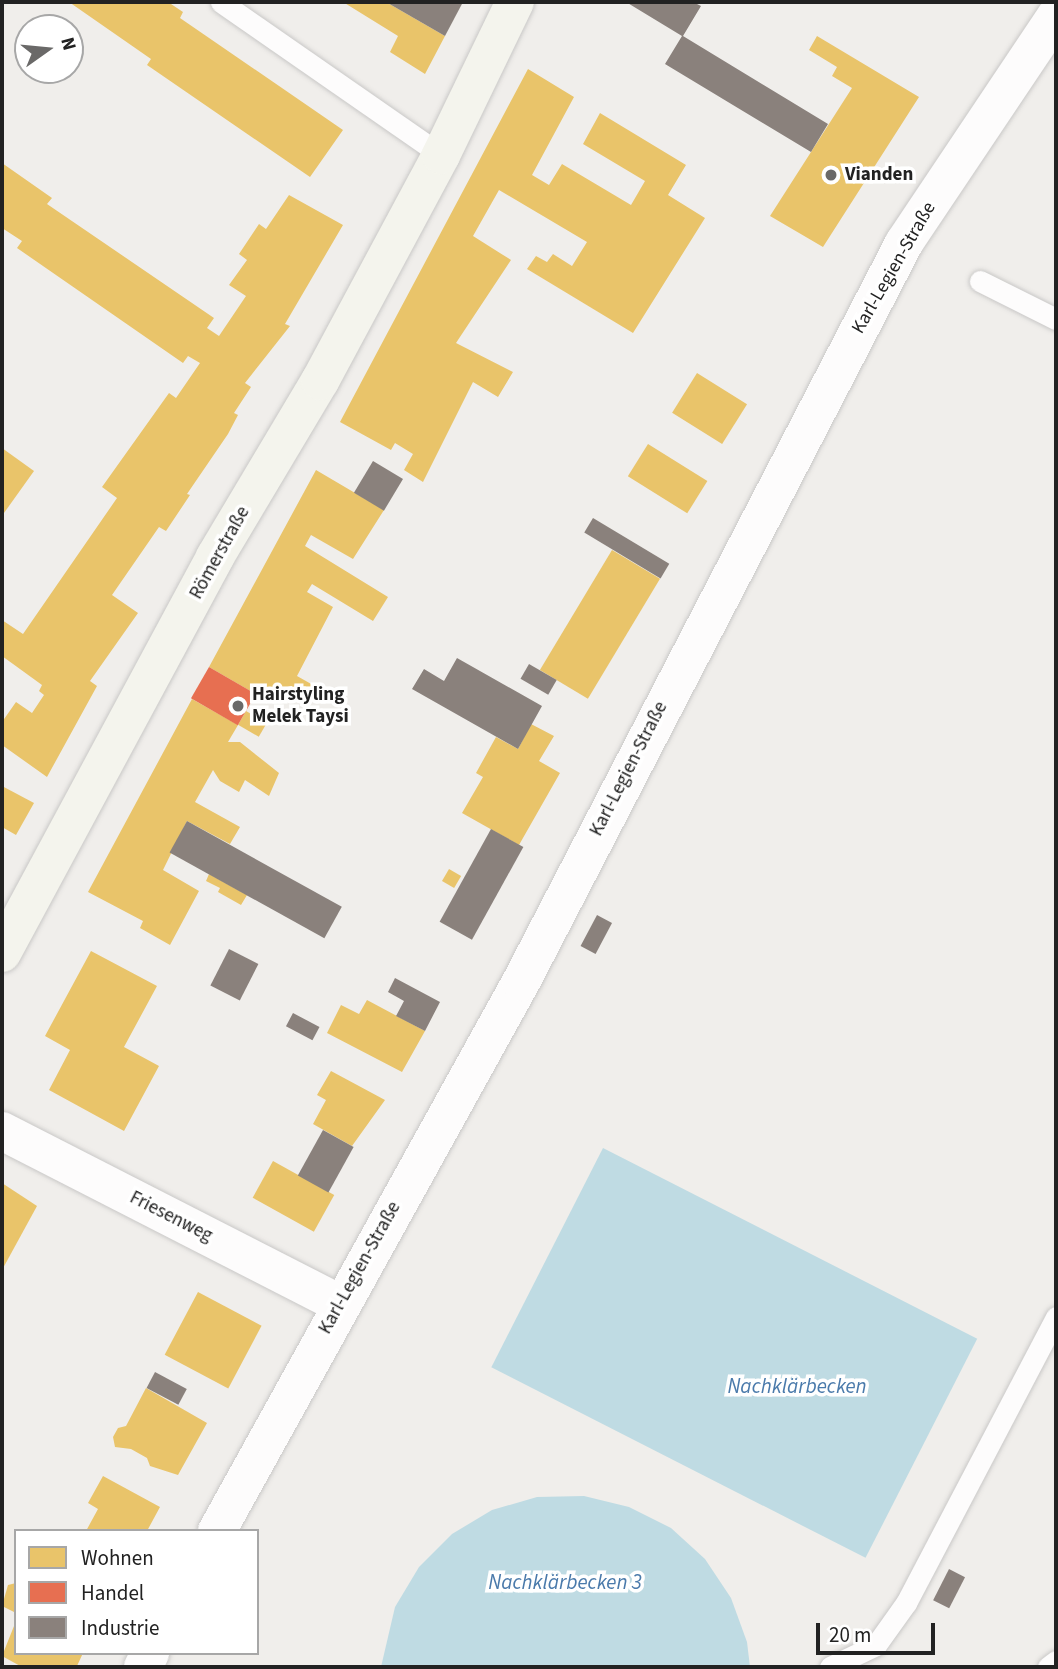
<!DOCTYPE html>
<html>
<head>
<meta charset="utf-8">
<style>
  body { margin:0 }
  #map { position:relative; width:1058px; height:1669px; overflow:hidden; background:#f0eeeb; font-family:"Source Sans 3",sans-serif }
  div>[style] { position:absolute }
  .water>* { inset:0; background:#bfdbe3; transform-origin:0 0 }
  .homes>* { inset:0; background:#e9c46a; transform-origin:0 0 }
  .shops>* { inset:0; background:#e76f51; transform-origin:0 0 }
  .industry>* { inset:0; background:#8a817c; transform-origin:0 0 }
  .roads { filter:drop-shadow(0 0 2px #c9c8c7) drop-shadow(0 0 2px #c9c8c7) }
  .lane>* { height:21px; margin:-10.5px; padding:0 10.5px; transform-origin:10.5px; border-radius:10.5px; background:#fdfcfc }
  .street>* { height:38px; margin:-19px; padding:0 19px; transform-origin:19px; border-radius:19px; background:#fdfcfc }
  .secondary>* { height:38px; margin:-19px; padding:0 19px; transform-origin:19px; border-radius:19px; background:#f4f4ed }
  .dots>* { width:19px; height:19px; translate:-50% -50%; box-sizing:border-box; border:4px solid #fff; border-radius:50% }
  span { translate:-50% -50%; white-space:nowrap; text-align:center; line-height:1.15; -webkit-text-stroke:7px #fff; paint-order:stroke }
  .poi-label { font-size:19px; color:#222; font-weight:700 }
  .left { translate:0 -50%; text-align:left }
  .street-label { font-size:19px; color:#222 }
  .water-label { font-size:21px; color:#4a7aab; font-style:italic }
  .frame { position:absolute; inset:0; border:4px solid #222; pointer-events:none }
  .legend { position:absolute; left:14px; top:1529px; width:245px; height:126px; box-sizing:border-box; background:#fff; border:2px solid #a7a7a7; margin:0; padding:9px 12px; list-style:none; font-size:21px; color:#222 }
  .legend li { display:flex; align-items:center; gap:14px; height:35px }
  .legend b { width:35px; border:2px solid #a7a7a7 }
  .north { position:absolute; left:14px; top:14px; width:70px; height:70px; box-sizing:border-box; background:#fff; border:2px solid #a7a7a7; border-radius:50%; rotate:75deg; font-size:19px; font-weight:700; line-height:28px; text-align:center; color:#222 }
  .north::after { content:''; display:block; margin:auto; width:24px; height:32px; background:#6a6968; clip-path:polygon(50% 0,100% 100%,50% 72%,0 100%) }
  .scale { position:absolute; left:816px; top:1623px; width:119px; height:32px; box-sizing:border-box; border:4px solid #222; border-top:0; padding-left:9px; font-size:21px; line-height:24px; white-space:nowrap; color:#222; -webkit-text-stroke:5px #fff; paint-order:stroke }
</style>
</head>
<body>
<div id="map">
  <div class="water">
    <i style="left:603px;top:1148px;width:420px;height:246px;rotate:27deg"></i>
    <i style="clip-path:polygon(584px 1496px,629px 1507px,671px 1528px,705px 1559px,731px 1598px,747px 1642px,750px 1667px,381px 1667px,395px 1607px,419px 1567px,452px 1534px,492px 1510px,537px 1497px)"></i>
  </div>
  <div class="homes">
    <i style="clip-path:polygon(69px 2px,168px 2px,183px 12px,180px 18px,343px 130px,310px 177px,147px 65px,151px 59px)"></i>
    <i style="clip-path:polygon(343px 2px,386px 2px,445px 36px,425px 74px,390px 52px,398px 36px)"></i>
    <i style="clip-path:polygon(817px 36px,919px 97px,823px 247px,770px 216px,852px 88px,832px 76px,837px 67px,809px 50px)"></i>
    <i style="clip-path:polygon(528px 69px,574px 97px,532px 175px,549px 185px,562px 164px,631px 205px,645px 181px,583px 144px,600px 113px,686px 165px,668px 195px,705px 218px,633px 333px,527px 269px,536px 256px,547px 262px,553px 254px,572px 266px,587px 242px,499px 190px,473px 236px,511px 260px,456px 343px,513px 372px,498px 397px,473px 382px,423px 482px,404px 470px,413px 454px,395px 443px,391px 450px,340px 422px)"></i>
    <i style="clip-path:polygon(2px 163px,52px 198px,47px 204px,214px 318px,207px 328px,219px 336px,246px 296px,229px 285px,247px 260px,239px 254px,259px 224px,266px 229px,289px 195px,343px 225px,285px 324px,290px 326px,245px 383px,251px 387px,234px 413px,238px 415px,228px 434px,187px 494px,190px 495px,166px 531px,159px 527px,112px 595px,138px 613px,90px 681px,97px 686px,47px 777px,2px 745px,2px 722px,16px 702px,32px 713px,44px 695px,39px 691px,42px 685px,2px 656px,2px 620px,23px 634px,117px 498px,102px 487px,169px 393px,176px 398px,200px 363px,188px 356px,183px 363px,17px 248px,22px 241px,2px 228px)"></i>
    <i style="left:697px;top:373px;width:59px;height:47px;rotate:32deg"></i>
    <i style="left:648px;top:444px;width:70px;height:38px;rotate:32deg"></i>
    <i style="clip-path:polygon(2px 448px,34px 471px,4px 513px,2px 512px)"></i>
    <i style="clip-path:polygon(316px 470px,384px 510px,353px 559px,311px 535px,305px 546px,388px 597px,373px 621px,312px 584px,307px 592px,333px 607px,297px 676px,313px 685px,304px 700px,280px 686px,271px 703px,209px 667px)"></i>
    <i style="left:612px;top:550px;width:56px;height:140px;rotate:31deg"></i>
    <i style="clip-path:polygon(192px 699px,238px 725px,228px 742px,240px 742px,279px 773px,269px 796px,245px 780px,239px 792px,220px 781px,213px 770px,195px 802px,240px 827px,230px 844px,187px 821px,163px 870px,199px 891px,170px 945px,140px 928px,143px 921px,88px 892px)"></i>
    <i style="left:246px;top:711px;width:24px;height:16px;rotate:30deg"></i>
    <i style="clip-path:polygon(531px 724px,554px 736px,539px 761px,560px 773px,519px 845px,462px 813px,483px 777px,476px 773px,496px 737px,518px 749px)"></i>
    <i style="clip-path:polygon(2px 786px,34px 803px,16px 835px,2px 827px)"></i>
    <i style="left:449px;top:869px;width:14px;height:14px;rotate:30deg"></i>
    <i style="clip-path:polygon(209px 874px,247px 895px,241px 905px,218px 892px,220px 888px,206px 881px)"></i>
    <i style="clip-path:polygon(91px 951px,157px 986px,124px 1047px,159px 1066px,124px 1131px,49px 1090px,70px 1050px,45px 1036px)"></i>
    <i style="clip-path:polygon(367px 1000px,425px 1031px,402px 1072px,327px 1033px,341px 1005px,359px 1014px)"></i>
    <i style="clip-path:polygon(331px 1071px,385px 1100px,352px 1146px,313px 1124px,326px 1100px,317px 1095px)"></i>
    <i style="left:273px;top:1161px;width:70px;height:42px;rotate:29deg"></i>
    <i style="clip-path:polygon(2px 1183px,37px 1206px,2px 1270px)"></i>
    <i style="left:198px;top:1292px;width:72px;height:71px;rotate:28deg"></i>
    <i style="clip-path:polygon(146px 1388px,207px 1423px,178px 1475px,150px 1466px,147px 1458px,131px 1449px,115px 1447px,113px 1437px,118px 1428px,126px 1426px)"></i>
    <i style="clip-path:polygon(103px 1476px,160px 1507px,147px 1531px,86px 1531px,98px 1509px,88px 1503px)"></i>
    <i style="clip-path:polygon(16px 1583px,16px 1613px,2px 1606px,8px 1585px)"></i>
    <i style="clip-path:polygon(16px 1621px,16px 1653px,83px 1653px,77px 1666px,22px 1667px,2px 1656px)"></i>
  </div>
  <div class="shops">
    <i style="left:209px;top:667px;width:54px;height:36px;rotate:30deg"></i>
  </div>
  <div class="industry">
    <i style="clip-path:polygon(386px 2px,463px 2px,445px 36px)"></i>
    <i style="clip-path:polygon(626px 2px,693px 2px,701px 6px,683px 36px,828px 124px,811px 152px,665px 64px,682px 36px)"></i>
    <i style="left:373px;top:461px;width:35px;height:37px;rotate:31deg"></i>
    <i style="left:593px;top:518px;width:89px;height:17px;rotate:31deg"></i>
    <i style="clip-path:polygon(457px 658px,542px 706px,518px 749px,412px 689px,424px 669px,444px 681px)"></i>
    <i style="left:529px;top:664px;width:32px;height:17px;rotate:30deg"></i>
    <i style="left:187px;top:821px;width:177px;height:36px;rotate:29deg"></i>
    <i style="left:491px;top:829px;width:37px;height:106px;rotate:29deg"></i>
    <i style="left:597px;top:915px;width:17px;height:35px;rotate:28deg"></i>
    <i style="left:229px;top:949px;width:33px;height:41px;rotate:27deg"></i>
    <i style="clip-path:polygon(395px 978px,440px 1002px,425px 1031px,396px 1016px,404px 1001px,388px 992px)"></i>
    <i style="left:293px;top:1013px;width:30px;height:15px;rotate:28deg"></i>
    <i style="left:323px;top:1130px;width:35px;height:52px;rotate:29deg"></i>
    <i style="left:155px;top:1372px;width:36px;height:18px;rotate:28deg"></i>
    <i style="left:949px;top:1569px;width:18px;height:35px;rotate:27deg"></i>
  </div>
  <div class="roads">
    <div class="lane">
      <i style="left:221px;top:2px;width:268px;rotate:34.8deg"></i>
      <i style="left:980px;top:281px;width:85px;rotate:26.6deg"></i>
      <i style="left:830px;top:1667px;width:51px;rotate:-25.6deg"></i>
      <i style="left:876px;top:1645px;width:52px;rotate:-54.5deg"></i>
      <i style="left:906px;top:1603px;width:323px;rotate:-62.3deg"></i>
      <i style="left:1048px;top:1667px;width:10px;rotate:-37deg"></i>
    </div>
    <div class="street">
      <i style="left:2px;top:1131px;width:380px;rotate:27.1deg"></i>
      <i style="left:217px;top:1531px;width:628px;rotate:-61.03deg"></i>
      <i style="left:521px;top:982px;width:832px;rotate:-62.6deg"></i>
      <i style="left:904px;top:243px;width:273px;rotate:-56.2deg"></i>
      <i style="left:143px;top:1667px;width:16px;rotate:-63deg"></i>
    </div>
    <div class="secondary">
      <i style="left:2px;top:953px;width:450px;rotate:-61.7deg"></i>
      <i style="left:215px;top:557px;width:205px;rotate:-59.2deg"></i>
      <i style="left:320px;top:381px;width:256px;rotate:-61.8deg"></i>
      <i style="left:441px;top:155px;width:170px;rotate:-64.2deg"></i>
    </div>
  </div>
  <div class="dots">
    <i style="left:831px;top:175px;background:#6a6968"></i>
    <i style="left:238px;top:706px;background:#6a6968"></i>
  </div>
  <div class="poi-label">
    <span class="left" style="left:845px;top:175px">Vianden</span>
    <span class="left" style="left:252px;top:706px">Hairstyling<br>Melek Taysi</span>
  </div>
  <div class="street-label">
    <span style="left:894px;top:268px;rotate:-60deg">Karl-Legien-Straße</span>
    <span style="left:220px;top:553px;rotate:-61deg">Römerstraße</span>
    <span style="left:629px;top:769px;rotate:-63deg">Karl-Legien-Straße</span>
    <span style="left:171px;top:1217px;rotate:27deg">Friesenweg</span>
    <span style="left:360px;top:1268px;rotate:-61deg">Karl-Legien-Straße</span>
  </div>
  <div class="water-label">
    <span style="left:797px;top:1386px">Nachklärbecken</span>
    <span style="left:565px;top:1582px">Nachklärbecken 3</span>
  </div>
  <div class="frame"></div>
  <ul class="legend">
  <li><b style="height:19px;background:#e9c46a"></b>Wohnen</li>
  <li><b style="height:19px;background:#e76f51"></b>Handel</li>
  <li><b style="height:19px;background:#8a817c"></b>Industrie</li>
  </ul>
  <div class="north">N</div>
  <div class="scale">20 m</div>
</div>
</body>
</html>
